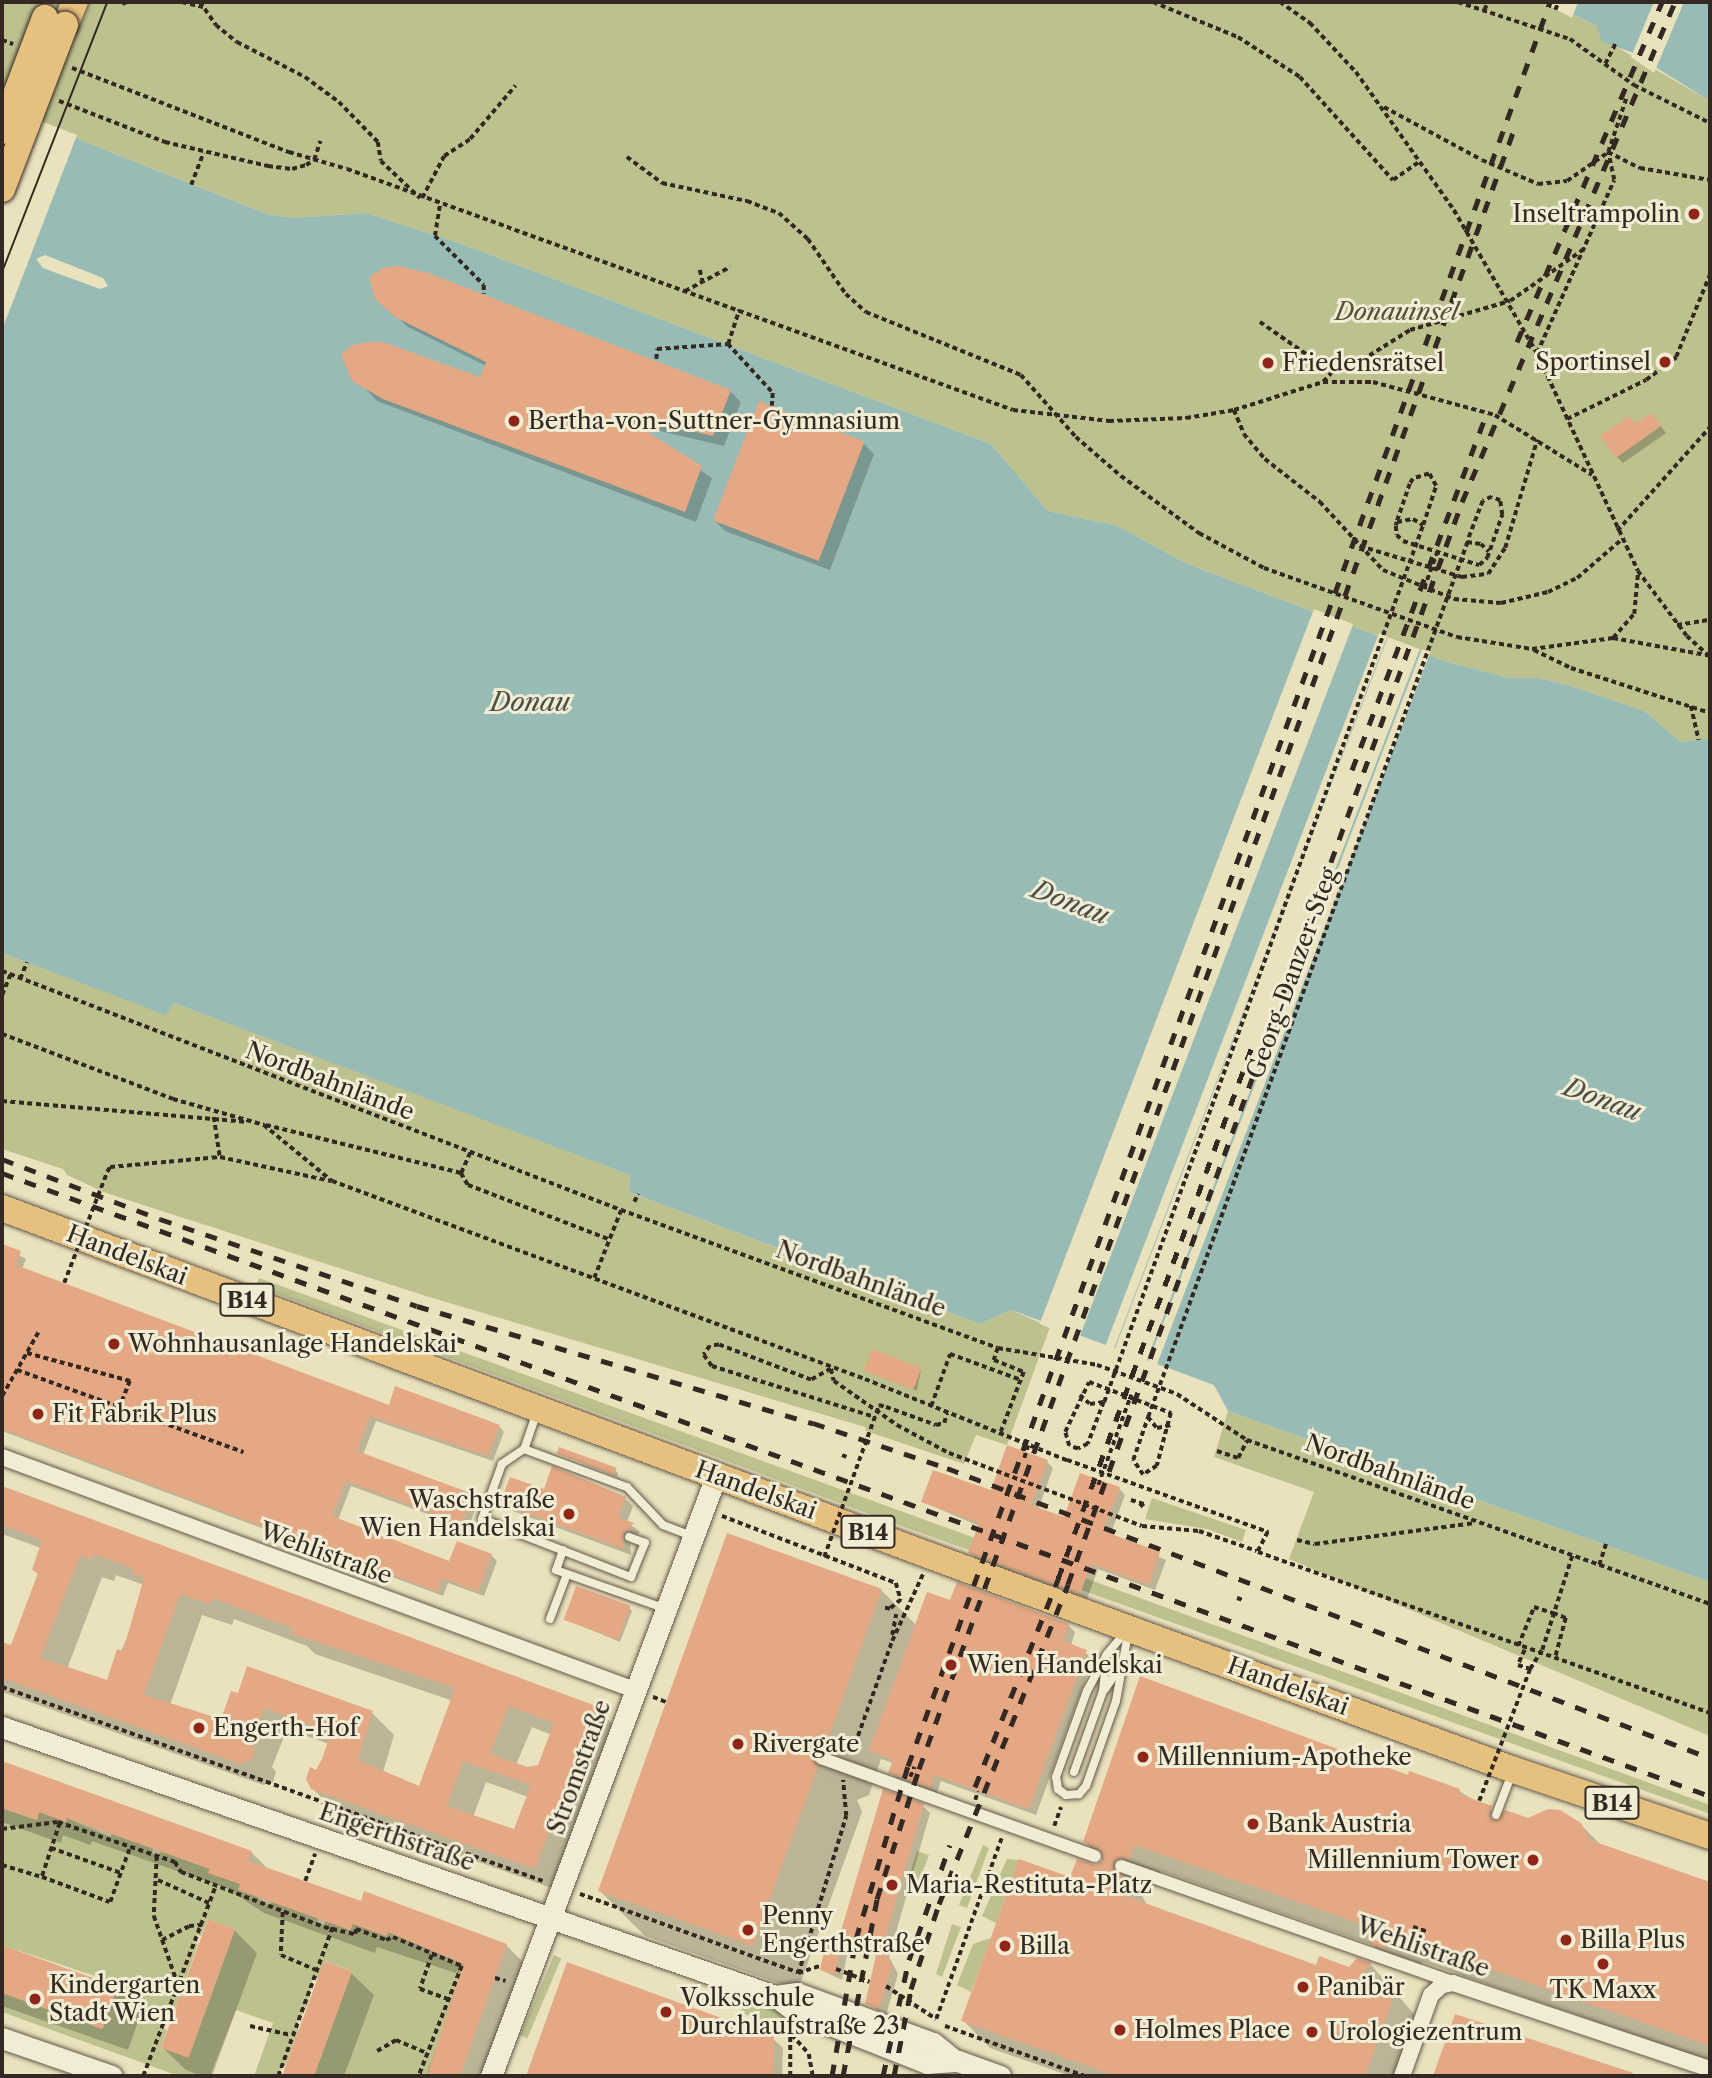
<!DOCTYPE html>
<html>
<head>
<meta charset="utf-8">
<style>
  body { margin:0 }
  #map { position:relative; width:1712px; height:2078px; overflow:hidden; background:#eae1bd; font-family:"Libre Caslon Text",serif }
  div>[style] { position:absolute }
  .green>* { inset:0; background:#bcc18e; transform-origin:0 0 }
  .water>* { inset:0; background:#98bcb5 }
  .pier>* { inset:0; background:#eae1bd; transform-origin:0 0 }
  .shadow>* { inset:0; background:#0003 }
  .building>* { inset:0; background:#e5a884; transform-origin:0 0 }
  .path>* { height:3.5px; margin-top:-1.75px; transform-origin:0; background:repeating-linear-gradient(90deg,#342922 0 5px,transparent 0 8.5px) }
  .roads { filter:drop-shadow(0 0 2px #625749) drop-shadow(0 0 2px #625749) }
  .service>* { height:8px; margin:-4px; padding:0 4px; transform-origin:4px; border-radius:4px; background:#f1ecd4 }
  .pedestrian>* { height:12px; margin:-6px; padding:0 6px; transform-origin:6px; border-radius:6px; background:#f1ecd4 }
  .minor>* { height:16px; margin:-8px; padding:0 8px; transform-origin:8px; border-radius:8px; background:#f1ecd4 }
  .tertiary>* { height:21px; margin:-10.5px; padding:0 10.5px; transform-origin:10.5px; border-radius:10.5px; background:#f1ecd4 }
  .primary>* { height:26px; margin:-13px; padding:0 13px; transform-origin:13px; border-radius:13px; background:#e5c07e }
  .tram>* { height:2px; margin:-1px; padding:0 1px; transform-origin:1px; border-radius:1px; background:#342922 }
  .rail>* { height:5px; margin-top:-2.5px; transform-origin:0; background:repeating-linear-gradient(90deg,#342922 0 12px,transparent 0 24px) }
  .path-bridge>* { height:3.5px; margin-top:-1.75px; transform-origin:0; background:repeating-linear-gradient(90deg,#342922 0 5px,transparent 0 8.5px) }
  .bridges { filter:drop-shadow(0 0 2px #342922) drop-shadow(0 0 2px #342922) }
  .primary-bridge>* { height:26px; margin:-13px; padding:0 13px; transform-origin:13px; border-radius:13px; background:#e5c07e }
  .dots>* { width:19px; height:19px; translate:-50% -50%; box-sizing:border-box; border:4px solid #f1ecd4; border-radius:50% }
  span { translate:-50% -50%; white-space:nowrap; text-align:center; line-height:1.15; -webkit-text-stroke:6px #f1ecd4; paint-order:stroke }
  .shield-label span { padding:2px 5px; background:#f1ecd4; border:2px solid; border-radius:5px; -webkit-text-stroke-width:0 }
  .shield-label { font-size:23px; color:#342922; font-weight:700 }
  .poi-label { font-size:24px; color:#342922 }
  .right { translate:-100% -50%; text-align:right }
  .left { translate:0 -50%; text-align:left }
  .park-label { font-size:24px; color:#564f3d; font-style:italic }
  .street-label { font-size:24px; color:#342922 }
  .water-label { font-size:26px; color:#4d4e47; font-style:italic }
  .frame { position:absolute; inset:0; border:4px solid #342922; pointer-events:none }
</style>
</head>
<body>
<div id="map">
  <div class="green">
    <i style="clip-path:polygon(2px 2px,1546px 2px,1597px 26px,1608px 42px,1710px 101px,1710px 738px,1681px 742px,1644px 711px,1571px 686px,1539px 678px,1509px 678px,1444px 661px,1185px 563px,1118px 526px,1048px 511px,991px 444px,462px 244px,366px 213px,292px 218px,267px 214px,2px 109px)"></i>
    <i style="clip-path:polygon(2px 953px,166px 1014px,174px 1003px,415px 1093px,630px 1175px,629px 1192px,980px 1324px,1011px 1310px,1050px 1327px,1007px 1445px,976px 1435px,964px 1464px,866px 1431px,865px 1427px,426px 1296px,106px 1193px,67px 1175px,63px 1169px,2px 1149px)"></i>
    <i style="clip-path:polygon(259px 1278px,1710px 1805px,1710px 1814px,907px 1528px,256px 1286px)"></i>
    <i style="clip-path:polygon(1228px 1411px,1710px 1582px,1710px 1736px,1289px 1559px,1314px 1492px,1214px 1457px)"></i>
    <i style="clip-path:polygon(1152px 1498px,1246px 1530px,1242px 1542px,1207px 1529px,1145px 1519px)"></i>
    <i style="clip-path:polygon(evenodd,2px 1808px,36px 1820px,41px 1808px,65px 1822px,67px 1818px,110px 1837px,112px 1834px,153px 1848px,152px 1853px,159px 1855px,161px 1851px,210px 1869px,209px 1873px,241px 1880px,262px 1902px,270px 1905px,272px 1901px,318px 1918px,317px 1922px,324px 1925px,326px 1921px,350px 1930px,354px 1920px,386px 1936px,388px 1932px,436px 1950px,442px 1956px,444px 1952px,466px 1960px,429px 2072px,423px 2076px,314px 2076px,352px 1971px,325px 1961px,318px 1979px,313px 1978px,308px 2004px,295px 2028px,299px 2030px,286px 2065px,279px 2071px,282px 2076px,254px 2076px,273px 2023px,236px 2010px,210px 2076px,179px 2076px,2px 2012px,2px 1990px,104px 2027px,98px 1977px,2px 1945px,2px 1808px,208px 1919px,235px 1929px,189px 2057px,161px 2048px,167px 2030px,163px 2028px,166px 2020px,170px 2022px,183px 1988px,178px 1986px,181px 1978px,186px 1979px,198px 1944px,194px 1942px,197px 1935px,201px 1936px,208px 1919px)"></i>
    <i style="clip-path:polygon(983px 1845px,989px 1848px,967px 1908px,959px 1905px)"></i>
    <i style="clip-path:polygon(917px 1851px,929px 1855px,918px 1884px,908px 1881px)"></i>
    <i style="clip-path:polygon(1007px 1859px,1019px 1860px,996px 1923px,982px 1916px)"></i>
    <i style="clip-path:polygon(952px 1924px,961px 1927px,942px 1977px,936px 1974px)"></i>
    <i style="clip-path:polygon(991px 1938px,971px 1992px,957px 1985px,973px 1944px)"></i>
    <i style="left:554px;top:1955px;width:8px;height:87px;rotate:23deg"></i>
    <i style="clip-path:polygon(748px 1992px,796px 2016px,793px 2030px,741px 2013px)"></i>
  </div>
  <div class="water">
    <i style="clip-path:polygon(1546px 2px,1710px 2px,1710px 101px,1631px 52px,1602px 42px,1597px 26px)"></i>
    <i style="clip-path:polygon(evenodd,2px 109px,267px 214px,292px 218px,366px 213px,462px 244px,991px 444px,1048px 511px,1118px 526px,1185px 563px,1444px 661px,1509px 678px,1539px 678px,1571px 686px,1644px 711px,1681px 742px,1710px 738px,1710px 1582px,1228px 1411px,1214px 1385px,1011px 1310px,980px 1324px,629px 1192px,630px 1175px,174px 1003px,166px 1015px,2px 953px,2px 109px,45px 255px,103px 278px,108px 286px,100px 289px,43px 268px,36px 259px,45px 255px)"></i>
  </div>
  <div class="pier">
    <i style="clip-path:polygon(1542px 2px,1578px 2px,1572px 18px)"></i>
    <i style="clip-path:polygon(1654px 2px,1684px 2px,1654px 73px,1631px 57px)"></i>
    <i style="clip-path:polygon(2px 106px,77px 135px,2px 330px)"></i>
    <i style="left:1314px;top:609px;width:42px;height:766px;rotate:21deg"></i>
    <i style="left:1379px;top:633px;width:9px;height:766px;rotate:21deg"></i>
    <i style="left:1388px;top:637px;width:34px;height:765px;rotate:21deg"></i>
    <i style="left:1422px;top:649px;width:9px;height:766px;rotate:21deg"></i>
  </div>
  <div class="shadow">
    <i style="clip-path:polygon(396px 316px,730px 391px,741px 402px,724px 446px,635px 425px,712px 478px,696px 522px,377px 401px,346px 368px,345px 351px,481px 380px,486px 366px,408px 327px)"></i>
    <i style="clip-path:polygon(1652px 415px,1666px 433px,1623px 463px,1617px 457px,1629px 418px,1637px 425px)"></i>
    <i style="clip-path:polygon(863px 443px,874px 454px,830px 570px,725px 531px,714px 520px)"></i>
    <i style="clip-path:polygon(2px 1246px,26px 1259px,22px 1269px,390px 1407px,499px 1426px,504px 1432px,493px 1461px,376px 1421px,363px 1455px,472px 1496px,478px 1501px,468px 1529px,351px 1486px,338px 1520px,450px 1563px,491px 1555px,497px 1561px,484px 1596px,448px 1583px,443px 1596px,2px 1431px)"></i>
    <i style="clip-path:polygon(921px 1369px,917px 1391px,866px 1371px)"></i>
    <i style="clip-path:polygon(559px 1454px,615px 1470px,618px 1473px,617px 1477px)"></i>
    <i style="clip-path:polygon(1047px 1462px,1053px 1468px,1038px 1510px,1065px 1519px,1119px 1488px,1125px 1495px,1110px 1536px,1166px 1560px,1155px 1590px,1098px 1569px,1087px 1599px,976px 1559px,970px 1552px,979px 1526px,923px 1502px,992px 1493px)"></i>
    <i style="clip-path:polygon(evenodd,2px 1488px,595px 1707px,618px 1729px,557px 1890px,335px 1811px,312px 1788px,329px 1744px,287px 1729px,272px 1767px,276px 1772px,273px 1782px,263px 1785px,2px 1692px,2px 1644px,13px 1647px,39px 1575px,34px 1570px,41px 1548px,2px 1534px,2px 1488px,116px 1575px,144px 1585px,143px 1600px,108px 1682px,67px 1669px,102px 1577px,114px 1581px,116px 1575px,2px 1488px,202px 1615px,232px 1625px,234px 1619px,307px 1646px,315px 1654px,453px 1701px,420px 1788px,383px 1772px,394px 1735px,372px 1713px,232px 1693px,222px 1722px,170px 1705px,202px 1615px,2px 1488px,532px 1727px,552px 1735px,540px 1767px,527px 1769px,516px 1765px,532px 1727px,2px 1488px,486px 1782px,528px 1797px,515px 1832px,473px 1817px,486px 1782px)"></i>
    <i style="clip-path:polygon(545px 1491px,625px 1499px,633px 1506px,627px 1522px,640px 1532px,630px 1542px,631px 1555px,510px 1510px,502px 1503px)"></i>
    <i style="clip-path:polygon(881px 1590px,917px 1626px,951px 1602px,1068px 1625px,1075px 1632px,1071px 1645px,1093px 1658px,1036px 1815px,941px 1781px,937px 1793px,897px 1779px,890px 1772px,893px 1763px,881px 1759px,869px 1795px,857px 1800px,862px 1812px,798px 1990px,645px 1936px,600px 1891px)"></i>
    <i style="clip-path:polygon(629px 1608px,632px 1611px,620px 1642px,565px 1619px)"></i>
    <i style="clip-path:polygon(2px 1763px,251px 1852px,269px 1870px,362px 1904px,506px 1945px,530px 1969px,491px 2076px,426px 2076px,462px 1975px,377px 1947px,375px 1953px,264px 1913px,228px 1889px,92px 1841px,90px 1845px,63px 1835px,61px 1843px,2px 1822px)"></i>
    <i style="clip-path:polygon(1409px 1777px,1459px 1791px,1501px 1817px,1580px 1824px,1602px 1846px,1710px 1884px,1710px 2061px,1423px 1962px,1412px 1975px,1399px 1970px,1373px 1945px,1161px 1871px,1156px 1886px,1146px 1884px,1139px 1890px,1148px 1907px,1317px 1967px,1350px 1969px,1358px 1960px,1371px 1965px,1421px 2022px,1402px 2076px,1070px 2076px,990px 2048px,963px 2020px,1071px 1879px,1104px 1861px,1085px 1842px)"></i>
    <i style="clip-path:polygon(923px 1806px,930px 1813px,889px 1957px,898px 1974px,886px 2015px,867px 2004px,878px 1956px,848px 1950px,842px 1980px,821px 1970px)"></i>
    <i style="clip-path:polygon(234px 1930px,257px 1953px,212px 2076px,203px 2076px,186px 2070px,163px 2048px)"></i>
    <i style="clip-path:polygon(2px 1945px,117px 1989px,141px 2013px,128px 2050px,2px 2006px)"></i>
    <i style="clip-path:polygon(325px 1963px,351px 1973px,374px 1995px,344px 2076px,284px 2076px)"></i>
    <i style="clip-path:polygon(568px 1965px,773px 2039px,783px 2048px,782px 2076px,527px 2076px)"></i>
    <i style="clip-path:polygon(1456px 2016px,1636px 2076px,1435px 2076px)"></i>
  </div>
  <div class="building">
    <i style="clip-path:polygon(399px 266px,428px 273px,731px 390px,713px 436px,619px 414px,702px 466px,685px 512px,383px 399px,352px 381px,341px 354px,353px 345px,369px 342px,383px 342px,480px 377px,486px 362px,395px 317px,375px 299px,369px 277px,383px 268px)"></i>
    <i style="left:759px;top:401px;width:113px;height:128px;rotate:21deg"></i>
    <i style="clip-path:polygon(1652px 413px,1661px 426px,1616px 458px,1600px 436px,1629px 416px,1635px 424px)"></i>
    <i style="clip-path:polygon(2px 1244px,21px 1251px,16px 1265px,389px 1405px,395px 1386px,500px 1425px,488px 1456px,370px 1416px,357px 1451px,473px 1494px,462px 1524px,346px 1481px,332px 1516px,449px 1561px,457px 1541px,492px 1554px,478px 1592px,442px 1578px,438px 1592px,2px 1429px)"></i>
    <i style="left:872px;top:1349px;width:53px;height:23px;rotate:21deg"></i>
    <i style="clip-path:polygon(1007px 1445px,1048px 1460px,1031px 1505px,1064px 1517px,1080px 1473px,1120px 1487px,1103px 1531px,1160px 1552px,1149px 1585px,1091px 1564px,1080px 1594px,968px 1553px,979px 1523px,921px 1502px,933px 1470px,991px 1490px)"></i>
    <i style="left:559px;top:1447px;width:61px;height:7px;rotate:20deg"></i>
    <i style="clip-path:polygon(552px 1466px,626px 1497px,618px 1517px,634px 1523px,623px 1534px,624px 1549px,500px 1503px,510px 1477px,544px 1489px)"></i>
    <i style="clip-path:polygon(evenodd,2px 1486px,596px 1706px,535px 1869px,311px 1789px,306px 1779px,310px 1767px,316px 1770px,322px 1759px,331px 1732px,264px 1708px,250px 1746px,255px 1748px,251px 1760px,240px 1764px,2px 1678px,2px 1642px,11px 1645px,38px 1573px,32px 1570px,42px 1540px,2px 1525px,2px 1486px,94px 1554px,134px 1569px,132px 1573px,144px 1578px,123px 1651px,117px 1649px,107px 1680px,40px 1658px,80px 1556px,92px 1560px,94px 1554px,2px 1486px,180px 1594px,210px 1604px,212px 1598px,292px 1628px,290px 1633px,455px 1688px,419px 1786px,358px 1760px,373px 1711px,247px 1666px,238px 1693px,231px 1691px,221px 1719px,144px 1695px,180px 1594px,2px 1486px,509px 1706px,554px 1723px,538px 1765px,527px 1767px,490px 1754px,509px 1706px,2px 1486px,463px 1761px,531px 1785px,514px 1829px,447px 1806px,463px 1761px)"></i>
    <i style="clip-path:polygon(727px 1533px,882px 1589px,824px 1750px,813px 1754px,818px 1766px,753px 1946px,598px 1891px)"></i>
    <i style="clip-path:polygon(957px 1582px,1069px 1624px,1063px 1641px,1087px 1650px,1029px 1809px,934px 1775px,930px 1788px,888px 1773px,893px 1760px,869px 1751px,927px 1592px,950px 1600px)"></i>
    <i style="left:576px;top:1586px;width:58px;height:36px;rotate:20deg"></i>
    <i style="clip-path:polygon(1140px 1676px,1408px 1775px,1409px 1771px,1460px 1789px,1459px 1794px,1492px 1806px,1489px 1815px,1494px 1821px,1505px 1810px,1528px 1818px,1548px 1809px,1560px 1810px,1581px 1823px,1590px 1840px,1710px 1882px,1710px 2046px,1395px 1936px,1384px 1949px,1370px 1944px,1379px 1934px,1361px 1924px,1134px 1845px,1129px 1860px,1119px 1858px,1113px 1862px,1114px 1871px,1123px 1876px,1117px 1893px,1316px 1965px,1319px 1956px,1349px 1967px,1357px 1958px,1372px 1963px,1357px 1980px,1395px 1993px,1365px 2076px,1116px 2076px,961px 2021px,1019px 1859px,1070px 1877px,1077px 1859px,1096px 1865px,1103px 1860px,1101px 1850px,1083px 1842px)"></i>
    <i style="clip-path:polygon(2px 1761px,252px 1851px,248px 1861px,361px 1901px,364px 1891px,507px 1944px,460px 2076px,427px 2076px,463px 1964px,388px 1932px,386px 1936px,353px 1924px,350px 1930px,238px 1890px,240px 1884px,208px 1873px,210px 1869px,67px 1818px,66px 1822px,39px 1812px,37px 1820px,2px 1808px)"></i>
    <i style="clip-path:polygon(883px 1789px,924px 1804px,882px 1949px,892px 1966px,879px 2009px,865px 2004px,877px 1951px,842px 1944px,835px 1974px,820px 1970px,826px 1941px,840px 1934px)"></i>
    <i style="left:208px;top:1919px;width:29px;height:137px;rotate:20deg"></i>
    <i style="left:2px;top:1945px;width:123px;height:45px;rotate:20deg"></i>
    <i style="left:324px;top:1961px;width:30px;height:122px;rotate:20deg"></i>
    <i style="clip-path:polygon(567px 1962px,774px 2037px,773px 2076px,526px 2076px)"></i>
    <i style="clip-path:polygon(1455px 2014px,1633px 2073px,1633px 2076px,1433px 2076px)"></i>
  </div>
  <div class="path">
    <i style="left:182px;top:2px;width:22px;rotate:13deg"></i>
    <i style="left:200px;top:2px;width:28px;rotate:55deg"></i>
    <i style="left:216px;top:25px;width:27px;rotate:39deg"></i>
    <i style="left:237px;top:42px;width:76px;rotate:27.2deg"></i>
    <i style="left:305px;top:77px;width:42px;rotate:36.3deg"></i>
    <i style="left:339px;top:102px;width:56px;rotate:45.7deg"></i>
    <i style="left:378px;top:142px;width:19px;rotate:81deg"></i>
    <i style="left:381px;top:161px;width:54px;rotate:43.5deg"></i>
    <i style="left:1153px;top:2px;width:92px;rotate:22.4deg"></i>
    <i style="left:1238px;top:37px;width:74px;rotate:32.8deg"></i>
    <i style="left:1300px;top:77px;width:139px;rotate:47.9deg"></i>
    <i style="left:1393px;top:180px;width:33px;rotate:-35deg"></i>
    <i style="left:1280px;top:2px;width:37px;rotate:35deg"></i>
    <i style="left:1310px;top:23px;width:67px;rotate:46.8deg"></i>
    <i style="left:1356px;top:72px;width:169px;rotate:54.6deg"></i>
    <i style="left:1454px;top:210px;width:165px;rotate:59.9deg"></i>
    <i style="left:1537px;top:353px;width:240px;rotate:65.1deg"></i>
    <i style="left:1638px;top:571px;width:81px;rotate:53deg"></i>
    <i style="left:1687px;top:636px;width:31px;rotate:42deg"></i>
    <i style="left:1458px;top:2px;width:118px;rotate:18.3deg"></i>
    <i style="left:1570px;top:39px;width:79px;rotate:35.7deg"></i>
    <i style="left:1634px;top:85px;width:85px;rotate:26.6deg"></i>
    <i style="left:122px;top:4px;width:5px;rotate:-22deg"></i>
    <i style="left:1484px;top:10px;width:9px;rotate:-63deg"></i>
    <i style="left:1555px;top:10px;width:8px;rotate:-67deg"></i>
    <i style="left:2px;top:40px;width:12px;rotate:20deg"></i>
    <i style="left:1605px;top:64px;width:25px;rotate:-63deg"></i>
    <i style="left:72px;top:68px;width:233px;rotate:21.2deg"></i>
    <i style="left:289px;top:152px;width:60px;rotate:16.3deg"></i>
    <i style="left:347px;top:169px;width:708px;rotate:19.89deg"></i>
    <i style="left:1013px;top:410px;width:97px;rotate:6.5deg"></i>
    <i style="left:1109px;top:421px;width:77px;rotate:-2.2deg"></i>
    <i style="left:1186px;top:418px;width:49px;rotate:-9.5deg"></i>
    <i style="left:1234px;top:410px;width:93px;rotate:-17.5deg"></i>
    <i style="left:1323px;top:382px;width:50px"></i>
    <i style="left:1373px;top:382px;width:126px;rotate:15.1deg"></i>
    <i style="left:1495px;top:415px;width:114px;rotate:31.7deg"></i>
    <i style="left:59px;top:101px;width:114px;rotate:21.1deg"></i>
    <i style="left:165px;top:142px;width:106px;rotate:13.1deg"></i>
    <i style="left:268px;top:166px;width:24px;rotate:7deg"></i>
    <i style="left:292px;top:169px;width:15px;rotate:-16deg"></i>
    <i style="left:306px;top:165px;width:9px;rotate:-32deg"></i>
    <i style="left:314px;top:160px;width:20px;rotate:-72deg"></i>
    <i style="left:1384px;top:107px;width:111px;rotate:28.4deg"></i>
    <i style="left:1482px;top:160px;width:61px;rotate:23.2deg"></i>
    <i style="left:1538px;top:184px;width:29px;rotate:-6deg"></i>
    <i style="left:1567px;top:181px;width:49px;rotate:-35deg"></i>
    <i style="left:1608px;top:152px;width:36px;rotate:27deg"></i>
    <i style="left:1640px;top:168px;width:71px;rotate:9.7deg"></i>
    <i style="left:627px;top:157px;width:44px;rotate:36.6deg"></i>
    <i style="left:662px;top:183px;width:87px;rotate:12deg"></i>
    <i style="left:747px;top:201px;width:34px;rotate:21deg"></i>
    <i style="left:779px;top:213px;width:39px;rotate:42deg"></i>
    <i style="left:808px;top:239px;width:67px;rotate:55.4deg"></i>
    <i style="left:846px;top:294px;width:27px;rotate:42deg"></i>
    <i style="left:866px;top:312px;width:167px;rotate:22.1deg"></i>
    <i style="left:1021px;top:375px;width:83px;rotate:48.4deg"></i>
    <i style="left:1076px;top:437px;width:60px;rotate:40.9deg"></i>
    <i style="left:1121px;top:476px;width:97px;rotate:36.2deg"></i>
    <i style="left:1199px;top:533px;width:74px;rotate:28.3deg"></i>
    <i style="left:1264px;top:568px;width:205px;rotate:19.7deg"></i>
    <i style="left:1457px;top:637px;width:76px;rotate:9.1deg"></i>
    <i style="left:1532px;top:649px;width:82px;rotate:-7.7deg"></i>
    <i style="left:1613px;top:638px;width:32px;rotate:-49deg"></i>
    <i style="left:1634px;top:614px;width:43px;rotate:-84.7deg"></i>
    <i style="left:191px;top:185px;width:34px;rotate:-69deg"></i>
    <i style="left:422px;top:198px;width:47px;rotate:-62.4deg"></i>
    <i style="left:444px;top:156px;width:31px;rotate:-33deg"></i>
    <i style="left:470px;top:139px;width:70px;rotate:-49.7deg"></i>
    <i style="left:440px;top:206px;width:30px;rotate:99deg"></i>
    <i style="left:435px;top:236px;width:69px;rotate:45deg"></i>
    <i style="left:484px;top:285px;width:9px;rotate:90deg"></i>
    <i style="left:700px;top:270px;width:12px;rotate:76deg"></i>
    <i style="left:685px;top:291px;width:51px;rotate:-28.1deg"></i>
    <i style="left:1260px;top:322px;width:88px;rotate:34.8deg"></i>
    <i style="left:728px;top:344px;width:67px;rotate:47.4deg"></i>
    <i style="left:773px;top:393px;width:13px;rotate:94deg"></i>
    <i style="left:728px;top:344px;width:36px;rotate:-72deg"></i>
    <i style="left:1537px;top:353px;width:189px;rotate:-66deg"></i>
    <i style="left:1614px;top:180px;width:29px;rotate:-102deg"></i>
    <i style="left:1608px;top:152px;width:59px;rotate:-71.3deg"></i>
    <i style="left:656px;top:359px;width:10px;rotate:-84deg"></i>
    <i style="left:657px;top:349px;width:71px;rotate:-4deg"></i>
    <i style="left:1323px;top:382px;width:13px;rotate:-48deg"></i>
    <i style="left:1332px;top:372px;width:32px;rotate:-22deg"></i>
    <i style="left:1362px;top:360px;width:57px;rotate:-32deg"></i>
    <i style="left:1410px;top:330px;width:104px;rotate:-16.2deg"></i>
    <i style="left:1510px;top:301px;width:90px;rotate:-35.1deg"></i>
    <i style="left:1234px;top:410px;width:26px;rotate:67deg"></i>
    <i style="left:1244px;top:434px;width:33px;rotate:50deg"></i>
    <i style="left:1265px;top:459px;width:70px;rotate:38deg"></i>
    <i style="left:1320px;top:502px;width:93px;rotate:47.2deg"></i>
    <i style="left:1383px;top:570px;width:77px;rotate:22.2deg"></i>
    <i style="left:1454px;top:599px;width:47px;rotate:4.9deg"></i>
    <i style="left:1501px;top:603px;width:48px;rotate:-13.2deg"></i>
    <i style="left:1548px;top:592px;width:32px;rotate:-26deg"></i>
    <i style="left:1577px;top:578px;width:58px;rotate:-40.8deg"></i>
    <i style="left:1567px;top:419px;width:88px;rotate:-26.3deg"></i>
    <i style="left:1646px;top:380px;width:38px;rotate:-37deg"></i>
    <i style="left:1676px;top:357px;width:90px;rotate:-67.7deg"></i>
    <i style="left:1397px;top:522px;width:16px;rotate:-11deg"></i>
    <i style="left:1413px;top:519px;width:12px;rotate:31deg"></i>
    <i style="left:1423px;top:525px;width:41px;rotate:-71.6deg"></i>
    <i style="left:1436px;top:486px;width:14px;rotate:-120deg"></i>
    <i style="left:1429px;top:474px;width:17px;rotate:163deg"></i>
    <i style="left:1413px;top:479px;width:6px;rotate:121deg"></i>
    <i style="left:1410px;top:484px;width:40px;rotate:108.9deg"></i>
    <i style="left:1397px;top:522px;width:4px;rotate:104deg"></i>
    <i style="left:1396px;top:526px;width:9px;rotate:84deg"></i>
    <i style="left:1397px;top:535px;width:8px;rotate:45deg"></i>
    <i style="left:1403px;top:541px;width:80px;rotate:17.5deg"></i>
    <i style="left:1479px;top:565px;width:11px;rotate:-41deg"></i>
    <i style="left:1487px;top:558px;width:46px;rotate:-70.8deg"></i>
    <i style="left:1502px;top:515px;width:14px;rotate:-98deg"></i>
    <i style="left:1500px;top:501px;width:9px;rotate:-153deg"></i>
    <i style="left:1492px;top:497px;width:10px;rotate:156deg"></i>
    <i style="left:1483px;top:501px;width:42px;rotate:111deg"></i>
    <i style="left:1617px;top:531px;width:140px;rotate:-48.2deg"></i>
    <i style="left:1467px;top:542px;width:14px;rotate:8deg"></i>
    <i style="left:1481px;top:544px;width:11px;rotate:45deg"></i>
    <i style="left:1360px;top:546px;width:107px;rotate:16.9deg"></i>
    <i style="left:1462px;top:577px;width:26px;rotate:-7deg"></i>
    <i style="left:1488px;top:574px;width:31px;rotate:-57deg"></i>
    <i style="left:1505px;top:548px;width:113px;rotate:-73.5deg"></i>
    <i style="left:1424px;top:588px;width:37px;rotate:-70deg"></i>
    <i style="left:1677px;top:625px;width:33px;rotate:-9deg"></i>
    <i style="left:1613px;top:638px;width:96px;rotate:10.3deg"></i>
    <i style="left:1534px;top:650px;width:41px;rotate:25.9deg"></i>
    <i style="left:1571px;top:668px;width:146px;rotate:17.9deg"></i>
    <i style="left:1691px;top:706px;width:35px;rotate:77deg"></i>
    <i style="left:2px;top:971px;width:664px;rotate:21.11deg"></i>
    <i style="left:621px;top:1210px;width:401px;rotate:20.1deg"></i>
    <i style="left:998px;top:1348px;width:100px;rotate:9.7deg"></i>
    <i style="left:1097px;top:1365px;width:85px;rotate:19.9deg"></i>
    <i style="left:1177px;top:1394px;width:84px;rotate:33.3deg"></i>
    <i style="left:1247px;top:1440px;width:491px;rotate:19.5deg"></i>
    <i style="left:20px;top:979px;width:18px;rotate:-68deg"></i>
    <i style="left:2px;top:995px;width:22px;rotate:-68deg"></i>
    <i style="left:2px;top:1034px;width:183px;rotate:20.8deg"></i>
    <i style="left:173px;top:1099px;width:95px;rotate:15.9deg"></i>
    <i style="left:264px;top:1125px;width:88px;rotate:39.5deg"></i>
    <i style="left:332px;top:1181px;width:569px;rotate:20.38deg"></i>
    <i style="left:865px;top:1379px;width:218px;rotate:21.9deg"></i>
    <i style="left:1067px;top:1460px;width:214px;rotate:19.7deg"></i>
    <i style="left:1268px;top:1532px;width:22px;rotate:117deg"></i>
    <i style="left:1258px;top:1552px;width:480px;rotate:19.6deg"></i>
    <i style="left:2px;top:1101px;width:244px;rotate:4.9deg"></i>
    <i style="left:214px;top:1117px;width:40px;rotate:81.5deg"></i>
    <i style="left:266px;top:1125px;width:201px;rotate:13.8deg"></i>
    <i style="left:461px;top:1173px;width:14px;rotate:60deg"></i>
    <i style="left:468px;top:1185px;width:150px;rotate:21.1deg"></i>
    <i style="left:107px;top:1172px;width:6px;rotate:-59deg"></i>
    <i style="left:110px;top:1167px;width:110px;rotate:-5.2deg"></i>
    <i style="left:220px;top:1157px;width:114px;rotate:12.2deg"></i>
    <i style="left:461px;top:1173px;width:22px;rotate:-66deg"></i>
    <i style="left:634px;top:1202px;width:9px;rotate:-63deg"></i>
    <i style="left:821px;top:1272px;width:9px;rotate:-72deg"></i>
    <i style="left:594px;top:1278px;width:73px;rotate:-68.3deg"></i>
    <i style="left:926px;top:1311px;width:9px;rotate:-69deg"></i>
    <i style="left:998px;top:1348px;width:13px;rotate:108deg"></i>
    <i style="left:994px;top:1360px;width:32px;rotate:22deg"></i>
    <i style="left:1024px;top:1372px;width:64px;rotate:111deg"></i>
    <i style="left:27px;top:1353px;width:107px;rotate:15.2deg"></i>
    <i style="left:130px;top:1381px;width:28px;rotate:111deg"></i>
    <i style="left:831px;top:1369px;width:12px;rotate:76deg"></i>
    <i style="left:834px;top:1381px;width:77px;rotate:34.9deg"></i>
    <i style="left:897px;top:1425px;width:59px;rotate:28.3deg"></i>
    <i style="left:949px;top:1453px;width:206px;rotate:20.7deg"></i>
    <i style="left:1142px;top:1526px;width:57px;rotate:5deg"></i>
    <i style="left:1199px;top:1531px;width:61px;rotate:19deg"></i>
    <i style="left:831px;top:1369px;width:23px;rotate:151deg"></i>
    <i style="left:811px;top:1380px;width:98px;rotate:-159.2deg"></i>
    <i style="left:719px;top:1345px;width:9px;rotate:174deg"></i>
    <i style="left:710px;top:1346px;width:11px;rotate:124deg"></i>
    <i style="left:704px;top:1355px;width:14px;rotate:54deg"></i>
    <i style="left:712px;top:1366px;width:171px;rotate:17.4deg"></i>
    <i style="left:17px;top:1370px;width:241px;rotate:19.9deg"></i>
    <i style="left:1080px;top:1395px;width:13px;rotate:42deg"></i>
    <i style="left:1090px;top:1404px;width:14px;rotate:-8deg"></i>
    <i style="left:2px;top:1396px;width:75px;rotate:-60.4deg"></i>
    <i style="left:1104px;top:1402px;width:45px;rotate:110.9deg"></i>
    <i style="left:1088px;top:1444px;width:11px;rotate:153deg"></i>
    <i style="left:1078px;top:1449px;width:9px;rotate:-162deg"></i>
    <i style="left:1069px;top:1446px;width:15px;rotate:-106deg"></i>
    <i style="left:1065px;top:1432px;width:55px;rotate:-64.4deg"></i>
    <i style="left:1089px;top:1382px;width:88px;rotate:20.7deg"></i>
    <i style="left:1171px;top:1413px;width:55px;rotate:104.8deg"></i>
    <i style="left:1157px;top:1466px;width:17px;rotate:147deg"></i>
    <i style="left:1143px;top:1475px;width:18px;rotate:-124deg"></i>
    <i style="left:1133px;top:1460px;width:46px;rotate:-70.8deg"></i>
    <i style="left:931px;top:1406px;width:55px;rotate:-69.9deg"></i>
    <i style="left:950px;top:1354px;width:76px;rotate:20.1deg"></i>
    <i style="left:886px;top:1407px;width:53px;rotate:19.8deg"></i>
    <i style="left:936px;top:1425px;width:8px;rotate:-14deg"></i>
    <i style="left:944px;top:1423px;width:10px;rotate:-73deg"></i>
    <i style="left:1148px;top:1417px;width:14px;rotate:51deg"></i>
    <i style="left:1157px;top:1428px;width:14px;rotate:-12deg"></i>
    <i style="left:1217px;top:1451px;width:22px;rotate:18deg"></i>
    <i style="left:1238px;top:1458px;width:20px;rotate:-63deg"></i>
    <i style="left:842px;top:1455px;width:5px;rotate:22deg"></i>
    <i style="left:1024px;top:1458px;width:13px;rotate:-72deg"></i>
    <i style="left:1098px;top:1485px;width:96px;rotate:-69.9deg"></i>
    <i style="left:1131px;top:1500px;width:14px;rotate:17deg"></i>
    <i style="left:1144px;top:1504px;width:8px;rotate:140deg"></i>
    <i style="left:722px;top:1516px;width:186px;rotate:21.1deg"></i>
    <i style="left:896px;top:1583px;width:18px;rotate:74deg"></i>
    <i style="left:901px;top:1600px;width:14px;rotate:141deg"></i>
    <i style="left:890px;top:1609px;width:7px;rotate:-172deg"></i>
    <i style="left:1297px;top:1540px;width:18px;rotate:13deg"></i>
    <i style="left:1315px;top:1544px;width:161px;rotate:-7.5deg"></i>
    <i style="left:1599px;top:1565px;width:22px;rotate:-72deg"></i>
    <i style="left:1237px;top:1598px;width:6px;rotate:18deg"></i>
    <i style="left:892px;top:1635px;width:21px;rotate:-79deg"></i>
    <i style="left:1518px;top:1646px;width:42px;rotate:-67.7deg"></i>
    <i style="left:1534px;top:1607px;width:20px;rotate:18deg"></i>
    <i style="left:1553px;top:1613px;width:14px;rotate:21deg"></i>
    <i style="left:1566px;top:1618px;width:42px;rotate:105deg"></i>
    <i style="left:1525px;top:1650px;width:17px;rotate:115deg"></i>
    <i style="left:1518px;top:1665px;width:13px;rotate:18deg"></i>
    <i style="left:1542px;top:1650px;width:99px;rotate:-72.3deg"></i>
    <i style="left:2px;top:1687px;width:575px;rotate:19.73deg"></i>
    <i style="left:653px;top:1697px;width:14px;rotate:21deg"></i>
    <i style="left:852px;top:1752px;width:118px;rotate:-70.2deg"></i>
    <i style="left:892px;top:1641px;width:74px;rotate:-65.2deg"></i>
    <i style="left:910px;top:1777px;width:11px;rotate:-68deg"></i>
    <i style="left:975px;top:1800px;width:9px;rotate:-72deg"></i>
    <i style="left:60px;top:1823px;width:57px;rotate:108.4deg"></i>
    <i style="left:42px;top:1877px;width:72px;rotate:20.2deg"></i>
    <i style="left:110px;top:1902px;width:59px;rotate:-70deg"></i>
    <i style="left:1054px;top:1826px;width:20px;rotate:-70deg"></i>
    <i style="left:2px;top:1829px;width:56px;rotate:-7.1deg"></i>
    <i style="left:58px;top:1822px;width:124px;rotate:18.9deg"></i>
    <i style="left:175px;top:1862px;width:12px;rotate:59deg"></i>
    <i style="left:181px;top:1872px;width:153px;rotate:21deg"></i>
    <i style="left:324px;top:1927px;width:32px;rotate:13deg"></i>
    <i style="left:355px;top:1934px;width:5px;rotate:-79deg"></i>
    <i style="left:356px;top:1929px;width:32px;rotate:20deg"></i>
    <i style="left:386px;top:1940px;width:8px;rotate:-23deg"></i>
    <i style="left:393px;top:1937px;width:75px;rotate:22.8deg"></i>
    <i style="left:462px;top:1966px;width:118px;rotate:111.4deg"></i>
    <i style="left:51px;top:1848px;width:74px;rotate:19.7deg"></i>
    <i style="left:157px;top:1856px;width:60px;rotate:92.9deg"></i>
    <i style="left:154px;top:1916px;width:70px;rotate:70.8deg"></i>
    <i style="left:2px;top:1865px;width:42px;rotate:16.7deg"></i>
    <i style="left:158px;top:1880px;width:56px;rotate:24.3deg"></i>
    <i style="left:305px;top:1881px;width:29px;rotate:-70deg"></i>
    <i style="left:580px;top:1894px;width:231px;rotate:19.8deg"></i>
    <i style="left:283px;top:1912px;width:43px;rotate:92.7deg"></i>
    <i style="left:281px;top:1955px;width:39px;rotate:23deg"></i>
    <i style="left:1413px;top:1927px;width:16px;rotate:18deg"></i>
    <i style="left:162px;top:1940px;width:30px;rotate:-27deg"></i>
    <i style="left:189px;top:1926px;width:13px;rotate:-4deg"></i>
    <i style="left:432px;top:1955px;width:36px;rotate:109deg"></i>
    <i style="left:420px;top:1989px;width:30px;rotate:20deg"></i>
    <i style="left:836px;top:1969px;width:36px;rotate:21deg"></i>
    <i style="left:798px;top:1973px;width:23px;rotate:-18deg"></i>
    <i style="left:798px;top:1974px;width:165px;rotate:-73.1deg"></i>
    <i style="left:846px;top:1816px;width:36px;rotate:-95deg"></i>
    <i style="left:495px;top:1978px;width:11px;rotate:15deg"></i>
    <i style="left:886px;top:1986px;width:60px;rotate:33.4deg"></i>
    <i style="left:936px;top:2019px;width:194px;rotate:-70.1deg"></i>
    <i style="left:250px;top:2026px;width:42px;rotate:12.4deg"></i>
    <i style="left:945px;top:2026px;width:149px;rotate:19.7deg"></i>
    <i style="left:792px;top:2035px;width:25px;rotate:48deg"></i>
    <i style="left:809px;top:2054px;width:22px;rotate:80deg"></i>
    <i style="left:377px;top:2051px;width:22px;rotate:-30deg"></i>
    <i style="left:396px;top:2040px;width:34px;rotate:23deg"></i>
    <i style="left:143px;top:2076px;width:204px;rotate:-69.1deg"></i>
    <i style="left:278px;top:2076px;width:160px;rotate:-69.9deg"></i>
    <i style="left:790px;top:2076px;width:46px;rotate:-90deg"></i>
  </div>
  <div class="roads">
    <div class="service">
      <i style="left:537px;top:1412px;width:39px;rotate:109deg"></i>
      <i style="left:524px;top:1449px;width:110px;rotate:20.3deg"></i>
      <i style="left:627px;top:1487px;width:52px;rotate:46.5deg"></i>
      <i style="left:663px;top:1525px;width:30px;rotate:21deg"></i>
      <i style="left:524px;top:1449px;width:27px;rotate:146deg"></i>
      <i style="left:502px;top:1464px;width:59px;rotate:110deg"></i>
      <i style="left:482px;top:1519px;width:160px;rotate:21.3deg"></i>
      <i style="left:631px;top:1577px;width:37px;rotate:-68deg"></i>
      <i style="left:645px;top:1543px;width:17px;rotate:-159deg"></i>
      <i style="left:563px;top:1550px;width:21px;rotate:109deg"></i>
      <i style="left:556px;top:1570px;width:117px;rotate:19.5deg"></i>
      <i style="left:550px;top:1619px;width:48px;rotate:-69.3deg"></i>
      <i style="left:1129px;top:1628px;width:74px;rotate:100.1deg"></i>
      <i style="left:1116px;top:1701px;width:90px;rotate:109.4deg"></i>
      <i style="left:1086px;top:1786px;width:11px;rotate:131deg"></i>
      <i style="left:1079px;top:1794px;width:13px;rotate:176deg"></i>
      <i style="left:1066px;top:1795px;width:10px;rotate:-143deg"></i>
      <i style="left:1058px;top:1789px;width:12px;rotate:-99deg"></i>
      <i style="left:1056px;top:1777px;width:91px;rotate:-70.2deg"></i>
      <i style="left:1087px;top:1691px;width:42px;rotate:-61.6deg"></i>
      <i style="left:1107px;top:1654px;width:34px;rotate:-50deg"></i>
      <i style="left:1105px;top:1689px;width:29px;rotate:-55deg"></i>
      <i style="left:1074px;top:1772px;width:86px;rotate:-70.3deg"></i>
      <i style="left:1103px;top:1691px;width:31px;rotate:-84deg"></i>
      <i style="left:1496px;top:1815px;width:45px;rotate:-69.1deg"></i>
    </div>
    <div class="pedestrian">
      <i style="left:821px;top:1758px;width:291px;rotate:19.7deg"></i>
      <i style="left:1121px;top:1866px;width:354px;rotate:19.3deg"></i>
    </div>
    <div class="minor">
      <i style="left:2px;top:1457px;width:675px;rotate:20.21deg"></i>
      <i style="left:1402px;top:2076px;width:86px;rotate:-70.3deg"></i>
      <i style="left:1431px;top:1995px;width:15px;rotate:-42deg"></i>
      <i style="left:1442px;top:1985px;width:11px;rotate:-10deg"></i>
      <i style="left:1453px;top:1983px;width:271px;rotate:18.5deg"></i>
    </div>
    <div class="tertiary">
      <i style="left:2px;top:1727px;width:818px;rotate:19.19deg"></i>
      <i style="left:775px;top:1996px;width:25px;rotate:37deg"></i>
      <i style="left:795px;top:2011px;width:142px;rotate:21.5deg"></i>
      <i style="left:927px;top:2063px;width:31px;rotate:-4deg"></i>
      <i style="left:958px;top:2061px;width:45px;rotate:19.7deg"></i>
      <i style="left:775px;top:1996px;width:22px;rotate:-8deg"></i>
      <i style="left:797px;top:1993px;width:145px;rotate:20.2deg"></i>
      <i style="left:933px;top:2043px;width:27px;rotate:39deg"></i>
      <i style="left:2px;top:2038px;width:116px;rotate:19.1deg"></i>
      <i style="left:491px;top:2076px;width:641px;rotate:-69.44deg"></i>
    </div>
    <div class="primary">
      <i style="left:65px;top:25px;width:25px;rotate:-67deg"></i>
      <i style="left:2px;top:1208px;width:989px;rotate:20.54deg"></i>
      <i style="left:928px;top:1555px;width:624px;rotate:20.15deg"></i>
      <i style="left:1514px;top:1770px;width:207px;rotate:18.6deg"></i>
    </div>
  </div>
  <div class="tram">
    <i style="left:2px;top:272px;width:290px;rotate:-68.7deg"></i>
  </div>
  <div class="rail">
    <i style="left:1517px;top:342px;width:370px;rotate:-66.9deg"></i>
    <i style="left:1352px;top:770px;width:379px;rotate:-69.3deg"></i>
    <i style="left:2px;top:1159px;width:169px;rotate:20.8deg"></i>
    <i style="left:160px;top:1219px;width:271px;rotate:18.7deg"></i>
    <i style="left:417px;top:1306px;width:413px;rotate:16.5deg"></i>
    <i style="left:813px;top:1423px;width:141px;rotate:18.6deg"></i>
    <i style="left:947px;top:1468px;width:816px;rotate:20.81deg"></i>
    <i style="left:2px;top:1173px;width:1818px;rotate:20.04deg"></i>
    <i style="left:975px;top:1787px;width:224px;rotate:-68.2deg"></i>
    <i style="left:1058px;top:1579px;width:564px;rotate:-69.99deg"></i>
    <i style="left:832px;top:2076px;width:139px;rotate:-80.1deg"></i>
    <i style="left:856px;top:1939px;width:181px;rotate:-73.3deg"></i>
    <i style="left:908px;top:1766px;width:1877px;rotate:-70deg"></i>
    <i style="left:843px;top:2076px;width:180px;rotate:-79.1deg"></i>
    <i style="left:877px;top:1899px;width:137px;rotate:-72.1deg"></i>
    <i style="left:919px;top:1769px;width:1744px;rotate:-70.05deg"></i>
    <i style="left:883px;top:2076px;width:119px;rotate:-77.4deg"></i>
    <i style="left:909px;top:1960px;width:122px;rotate:-70.4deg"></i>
    <i style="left:894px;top:2076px;width:89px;rotate:-78.9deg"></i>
    <i style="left:911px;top:1989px;width:89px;rotate:-71.8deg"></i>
    <i style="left:939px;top:1904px;width:345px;rotate:-68deg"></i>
    <i style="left:1068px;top:1584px;width:1152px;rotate:-69.99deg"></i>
    <i style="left:1462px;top:502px;width:543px;rotate:-66.93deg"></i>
  </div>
  <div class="path-bridge">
    <i style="left:64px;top:1283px;width:119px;rotate:-68.8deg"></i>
    <i style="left:1104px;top:1402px;width:933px;rotate:-70.01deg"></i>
    <i style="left:1148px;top:1417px;width:934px;rotate:-69.95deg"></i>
    <i style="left:824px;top:1557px;width:162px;rotate:-70.1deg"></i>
    <i style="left:879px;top:1405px;width:7px;rotate:16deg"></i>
    <i style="left:1479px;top:1801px;width:142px;rotate:-68.9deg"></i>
    <i style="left:1530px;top:1669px;width:22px;rotate:-58deg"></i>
  </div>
  <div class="bridges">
    <div class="primary-bridge">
      <i style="left:2px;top:131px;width:121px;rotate:-69.2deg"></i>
      <i style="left:2px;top:189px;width:176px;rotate:-69deg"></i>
    </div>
  </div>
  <div class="dots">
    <i style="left:1694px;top:214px;background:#8f2418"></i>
    <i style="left:1665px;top:362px;background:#8f2418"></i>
    <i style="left:1268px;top:363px;background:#8f2418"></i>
    <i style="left:514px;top:421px;background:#8f2418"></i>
    <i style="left:114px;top:1344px;background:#8f2418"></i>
    <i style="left:38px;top:1414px;background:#8f2418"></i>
    <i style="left:569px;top:1514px;background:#8f2418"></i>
    <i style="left:951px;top:1665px;background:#8f2418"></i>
    <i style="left:199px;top:1728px;background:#8f2418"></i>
    <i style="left:738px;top:1744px;background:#8f2418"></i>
    <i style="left:1143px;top:1757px;background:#8f2418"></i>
    <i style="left:1253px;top:1824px;background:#8f2418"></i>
    <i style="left:1533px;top:1860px;background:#8f2418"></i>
    <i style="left:892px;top:1885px;background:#8f2418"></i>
    <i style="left:748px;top:1930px;background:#8f2418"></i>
    <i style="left:1566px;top:1940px;background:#8f2418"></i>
    <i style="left:1005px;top:1946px;background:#8f2418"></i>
    <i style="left:1603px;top:1964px;background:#8f2418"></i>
    <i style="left:1303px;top:1987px;background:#8f2418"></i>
    <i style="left:35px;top:1999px;background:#8f2418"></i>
    <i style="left:666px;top:2012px;background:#8f2418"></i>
    <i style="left:1120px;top:2030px;background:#8f2418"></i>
    <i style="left:1312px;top:2032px;background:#8f2418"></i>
  </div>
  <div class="shield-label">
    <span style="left:247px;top:1300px">B14</span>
    <span style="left:868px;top:1532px">B14</span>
    <span style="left:1612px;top:1803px">B14</span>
  </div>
  <div class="poi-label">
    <span class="right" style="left:1680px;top:214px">Inseltrampolin</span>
    <span class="right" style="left:1651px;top:362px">Sportinsel</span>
    <span class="left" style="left:1282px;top:363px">Friedensrätsel</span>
    <span class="left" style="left:528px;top:421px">Bertha-von-Suttner-Gymnasium</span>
    <span class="left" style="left:128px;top:1344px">Wohnhausanlage Handelskai</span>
    <span class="left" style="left:52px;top:1414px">Fit Fabrik Plus</span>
    <span class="right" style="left:555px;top:1514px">Waschstraße<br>Wien Handelskai</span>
    <span class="left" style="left:967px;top:1665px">Wien Handelskai</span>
    <span class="left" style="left:213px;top:1728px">Engerth-Hof</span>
    <span class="left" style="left:752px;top:1744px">Rivergate</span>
    <span class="left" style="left:1157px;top:1757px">Millennium-Apotheke</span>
    <span class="left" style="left:1267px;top:1824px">Bank Austria</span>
    <span class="right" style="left:1519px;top:1860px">Millennium Tower</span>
    <span class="left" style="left:906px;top:1885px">Maria-Restituta-Platz</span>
    <span class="left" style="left:762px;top:1930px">Penny<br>Engerthstraße</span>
    <span class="left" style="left:1580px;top:1940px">Billa Plus</span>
    <span class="left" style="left:1019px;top:1946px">Billa</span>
    <span class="left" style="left:49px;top:1999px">Kindergarten<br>Stadt Wien</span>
    <span class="left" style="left:1317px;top:1987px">Panibär</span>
    <span style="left:1603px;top:1990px">TK Maxx</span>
    <span class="left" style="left:680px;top:2012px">Volksschule<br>Durchlaufstraße 23</span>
    <span class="left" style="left:1134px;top:2030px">Holmes Place</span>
    <span class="left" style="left:1328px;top:2032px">Urologiezentrum</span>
  </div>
  <div class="park-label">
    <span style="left:1397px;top:312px">Donauinsel</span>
  </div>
  <div class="street-label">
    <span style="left:1292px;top:973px;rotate:-70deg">Georg-Danzer-Steg</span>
    <span style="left:330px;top:1081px;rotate:21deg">Nordbahnlände</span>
    <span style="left:127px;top:1255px;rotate:21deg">Handelskai</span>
    <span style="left:861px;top:1279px;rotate:20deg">Nordbahnlände</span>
    <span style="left:1390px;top:1472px;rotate:20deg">Nordbahnlände</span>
    <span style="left:756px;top:1490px;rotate:20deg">Handelskai</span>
    <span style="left:326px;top:1553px;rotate:20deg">Wehlistraße</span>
    <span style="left:1288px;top:1686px;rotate:20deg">Handelskai</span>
    <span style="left:579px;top:1767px;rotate:-70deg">Stromstraße</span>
    <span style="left:397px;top:1837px;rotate:19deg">Engerthstraße</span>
    <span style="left:1423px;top:1947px;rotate:19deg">Wehlistraße</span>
  </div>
  <div class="water-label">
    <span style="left:530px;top:703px">Donau</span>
    <span style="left:1070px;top:903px;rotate:21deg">Donau</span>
    <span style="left:1602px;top:1100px;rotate:20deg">Donau</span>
  </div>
  <div class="frame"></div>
</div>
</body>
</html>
